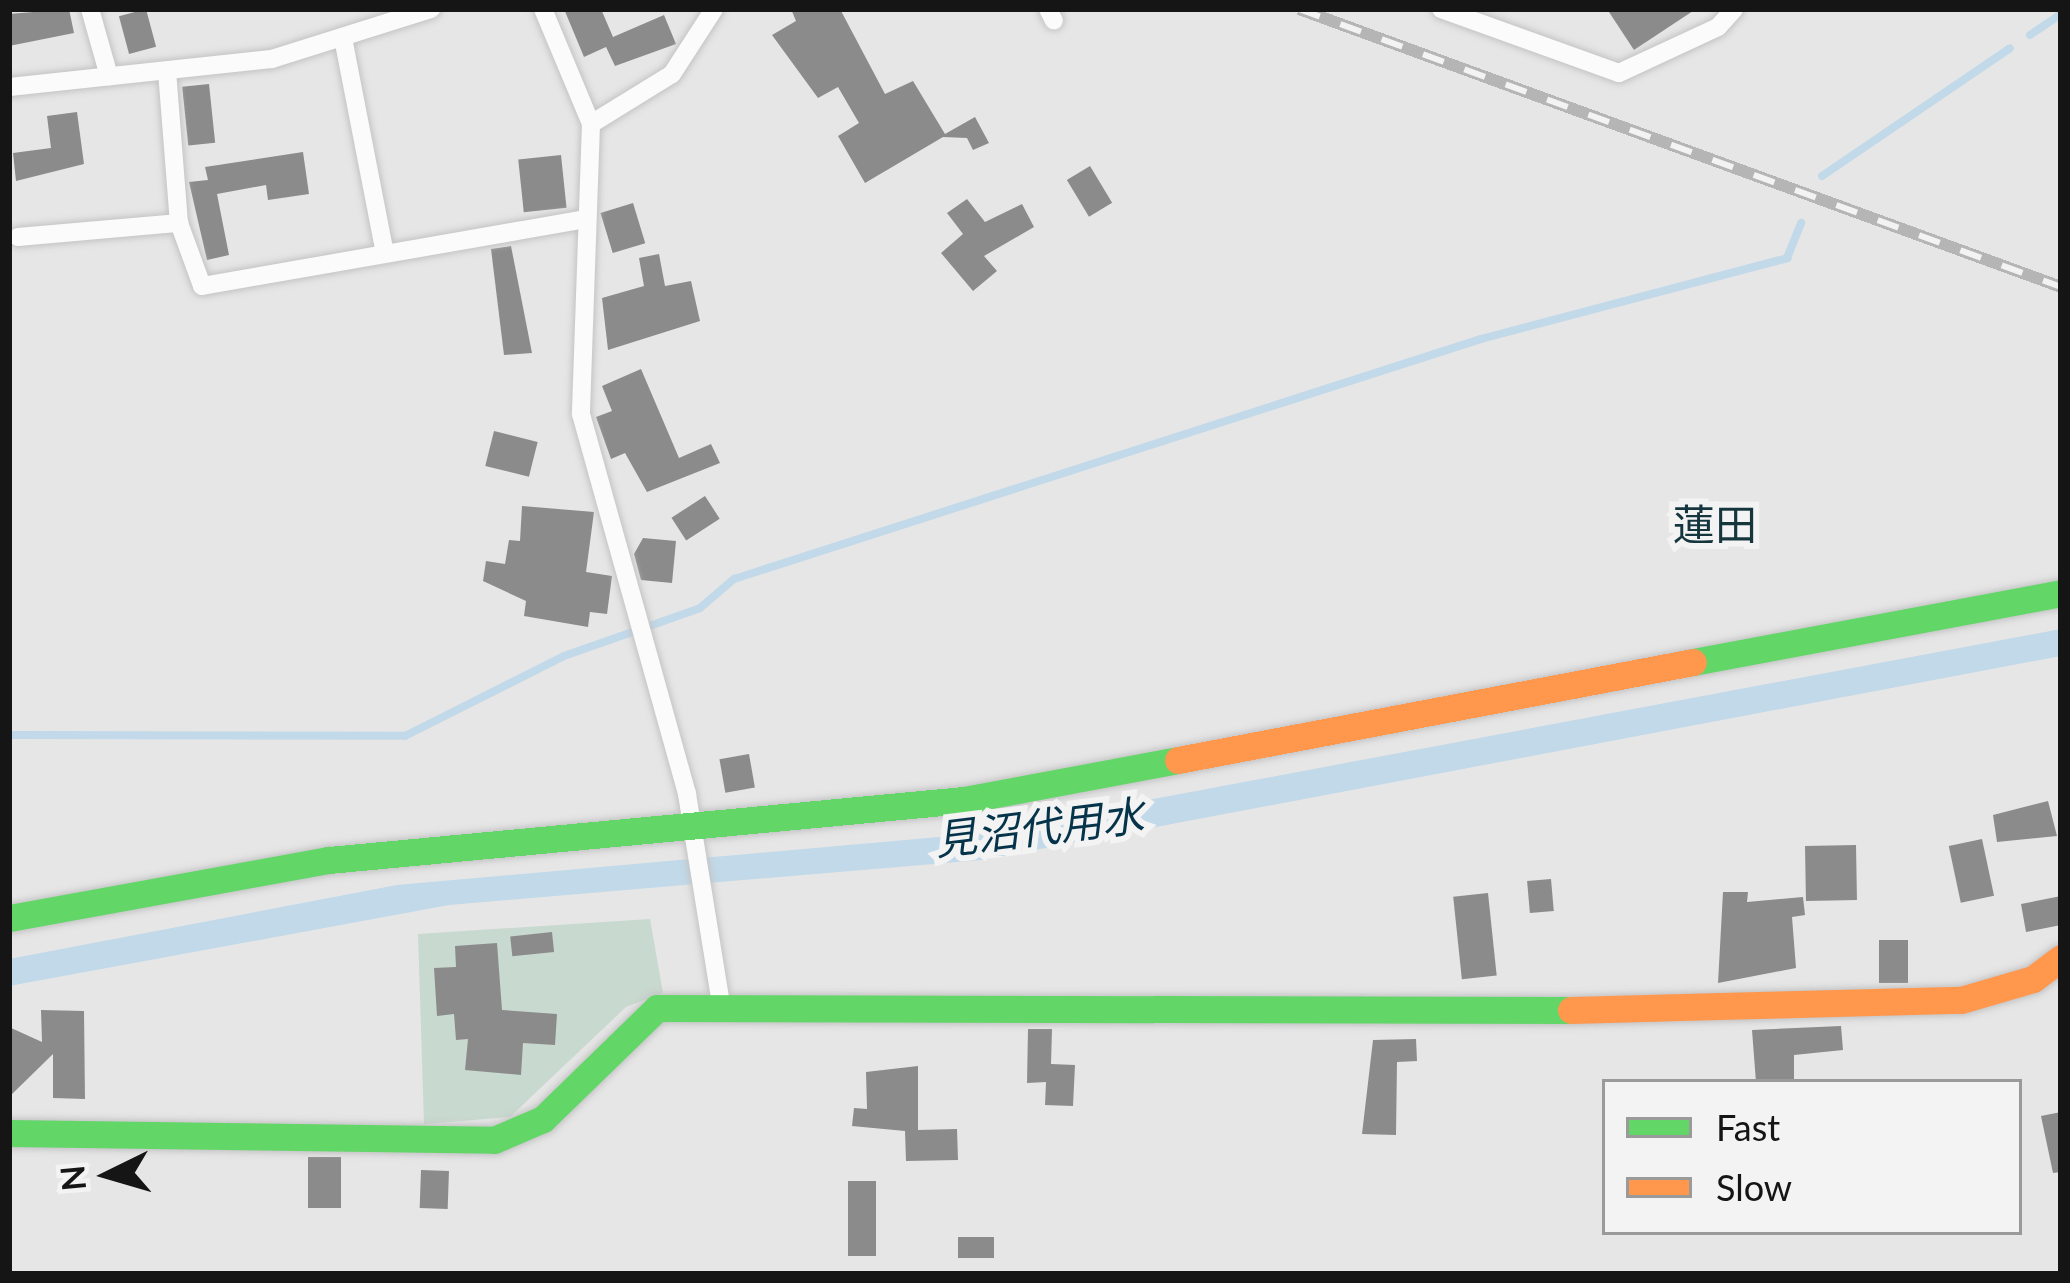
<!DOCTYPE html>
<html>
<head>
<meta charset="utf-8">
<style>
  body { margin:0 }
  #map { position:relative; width:2070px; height:1283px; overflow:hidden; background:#e6e6e7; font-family:Lato,"Noto Sans JP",sans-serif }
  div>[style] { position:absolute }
  .green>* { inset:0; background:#c8d9cf }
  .water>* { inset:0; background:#c1d9e8 }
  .stream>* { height:8px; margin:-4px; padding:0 4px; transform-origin:4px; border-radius:4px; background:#c1d9e8 }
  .building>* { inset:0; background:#8b8b8c; transform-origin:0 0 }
  .roads { filter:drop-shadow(0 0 3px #c4c4c5) drop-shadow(0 0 3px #c4c4c5) }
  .street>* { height:18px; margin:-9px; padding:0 9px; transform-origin:9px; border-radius:9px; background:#fbfbfb }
  .fast>* { height:27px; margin:-13.5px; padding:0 13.5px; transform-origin:13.5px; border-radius:13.5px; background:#63d668 }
  .slow>* { height:27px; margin:-13.5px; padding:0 13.5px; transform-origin:13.5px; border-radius:13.5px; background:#ff974d }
  .rail>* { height:12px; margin-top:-6px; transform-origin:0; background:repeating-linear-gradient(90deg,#f3f3f4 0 22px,#b5b5b5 0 44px); box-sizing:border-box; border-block:3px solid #b5b5b5 }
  span { translate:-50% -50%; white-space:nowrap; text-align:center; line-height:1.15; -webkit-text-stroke:12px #f3f3f4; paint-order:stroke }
  .neighbourhood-label { font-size:42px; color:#16363e }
  .water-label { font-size:42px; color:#05344a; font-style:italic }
  .frame { position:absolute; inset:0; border:12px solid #151516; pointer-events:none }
  .legend { position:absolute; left:1602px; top:1079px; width:420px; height:156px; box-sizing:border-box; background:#f3f3f4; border:3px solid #9a9a9b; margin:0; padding:15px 21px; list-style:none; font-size:36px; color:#151516 }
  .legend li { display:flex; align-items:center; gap:24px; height:60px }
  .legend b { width:60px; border:3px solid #9a9a9b }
  .north { position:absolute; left:48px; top:1115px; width:120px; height:120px; -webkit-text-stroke:9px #f3f3f4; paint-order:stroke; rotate:265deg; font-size:33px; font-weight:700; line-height:48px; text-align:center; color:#151516 }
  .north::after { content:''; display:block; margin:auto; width:42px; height:54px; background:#151516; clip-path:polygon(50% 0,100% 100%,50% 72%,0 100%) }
</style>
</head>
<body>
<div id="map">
  <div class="green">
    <i style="clip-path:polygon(650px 919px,663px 993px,626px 1007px,510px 1117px,424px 1124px,418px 934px)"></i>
  </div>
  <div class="water">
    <i style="clip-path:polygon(2061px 629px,2061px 656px,981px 860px,449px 905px,9px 986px,9px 959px,397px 885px,961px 835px)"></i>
  </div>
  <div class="stream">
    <i style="left:2030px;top:35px;width:37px;rotate:-34deg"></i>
    <i style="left:1822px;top:176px;width:227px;rotate:-34.2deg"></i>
    <i style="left:9px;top:735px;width:396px;rotate:0.1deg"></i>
    <i style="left:405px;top:736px;width:178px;rotate:-26.7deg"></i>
    <i style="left:564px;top:656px;width:144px;rotate:-19.4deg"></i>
    <i style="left:700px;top:608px;width:45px;rotate:-40.5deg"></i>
    <i style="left:734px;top:579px;width:785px;rotate:-17.81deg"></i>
    <i style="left:1481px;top:339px;width:317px;rotate:-14.8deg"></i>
    <i style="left:1787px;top:258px;width:38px;rotate:-68deg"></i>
  </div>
  <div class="building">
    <i style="clip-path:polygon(69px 9px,74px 33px,9px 46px,9px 14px)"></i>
    <i style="left:146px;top:9px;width:39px;height:28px;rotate:75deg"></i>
    <i style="clip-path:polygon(564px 9px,601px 9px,613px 37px,664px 15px,676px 44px,615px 66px,606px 47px,584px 57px)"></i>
    <i style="clip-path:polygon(791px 9px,840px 9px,885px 94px,913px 81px,945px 134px,975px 117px,989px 143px,973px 150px,967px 138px,943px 137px,865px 183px,838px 136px,859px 123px,838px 87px,818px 98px,772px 35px,796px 21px)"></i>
    <i style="clip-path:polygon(1607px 9px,1696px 9px,1634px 50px)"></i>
    <i style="left:209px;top:84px;width:59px;height:27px;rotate:84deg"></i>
    <i style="clip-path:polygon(77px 112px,84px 164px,16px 181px,13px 153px,51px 148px,47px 116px)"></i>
    <i style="clip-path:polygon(303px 152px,309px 194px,268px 200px,266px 185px,217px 194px,229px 255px,207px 260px,189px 182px,208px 180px,205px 167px)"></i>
    <i style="left:561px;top:155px;width:53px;height:43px;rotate:84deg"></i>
    <i style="left:1090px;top:166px;width:43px;height:27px;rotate:59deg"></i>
    <i style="clip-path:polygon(967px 199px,985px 222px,1022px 204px,1034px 227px,984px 256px,997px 271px,973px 291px,941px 253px,963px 234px,947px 213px)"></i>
    <i style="left:633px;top:203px;width:42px;height:34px;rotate:73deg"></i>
    <i style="clip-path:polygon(511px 246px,532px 353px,504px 355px,491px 249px)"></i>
    <i style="clip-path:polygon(659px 254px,665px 286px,691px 281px,700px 321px,608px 350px,602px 298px,644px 286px,639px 258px)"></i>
    <i style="clip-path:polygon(641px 369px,679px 458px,711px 444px,720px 463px,647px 492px,625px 453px,611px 459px,596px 417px,612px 411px,602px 386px)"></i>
    <i style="left:494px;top:431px;width:45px;height:36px;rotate:14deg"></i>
    <i style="left:705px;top:496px;width:27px;height:40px;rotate:57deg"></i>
    <i style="clip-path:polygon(522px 506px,594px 512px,586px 572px,612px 576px,607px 614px,590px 612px,588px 627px,524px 616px,526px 601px,483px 581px,486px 561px,505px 564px,509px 540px,520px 541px)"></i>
    <i style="clip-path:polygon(643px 538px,676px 541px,672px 583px,641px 580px,634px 554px)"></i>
    <i style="left:749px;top:754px;width:34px;height:30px;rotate:80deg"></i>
    <i style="clip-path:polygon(2048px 801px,2057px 836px,1997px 842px,1993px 815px)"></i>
    <i style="left:1982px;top:839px;width:58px;height:34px;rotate:78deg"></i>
    <i style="left:1856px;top:845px;width:55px;height:51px;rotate:89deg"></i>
    <i style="left:1551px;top:879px;width:32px;height:24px;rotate:85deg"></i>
    <i style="clip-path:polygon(1723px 892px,1748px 892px,1747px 902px,1803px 897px,1805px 915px,1792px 917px,1796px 968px,1718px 983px)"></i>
    <i style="left:1488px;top:893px;width:83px;height:35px;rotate:84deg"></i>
    <i style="clip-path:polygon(2061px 896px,2061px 925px,2026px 932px,2021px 904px)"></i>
    <i style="left:552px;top:932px;width:20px;height:42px;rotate:84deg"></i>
    <i style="left:1879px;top:940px;width:29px;height:43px"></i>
    <i style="clip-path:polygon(497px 943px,502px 1010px,557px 1014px,555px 1045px,523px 1043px,521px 1075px,465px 1070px,468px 1039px,456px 1040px,454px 1014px,437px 1016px,434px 968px,456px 967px,455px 946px)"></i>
    <i style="clip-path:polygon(41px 1010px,84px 1011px,85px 1099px,53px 1098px,53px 1054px,9px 1097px,9px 1027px,42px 1042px)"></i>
    <i style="clip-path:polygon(1841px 1026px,1843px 1050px,1794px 1055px,1794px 1082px,1756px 1082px,1752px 1030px)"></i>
    <i style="clip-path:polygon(1028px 1029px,1052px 1029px,1051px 1064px,1075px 1065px,1073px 1106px,1045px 1105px,1046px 1082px,1027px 1083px)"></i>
    <i style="clip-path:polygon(1416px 1039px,1417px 1061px,1397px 1062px,1396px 1135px,1362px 1134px,1373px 1040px)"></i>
    <i style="clip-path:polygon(918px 1066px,918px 1130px,957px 1129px,958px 1160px,906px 1161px,905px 1131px,852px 1126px,854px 1108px,867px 1109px,866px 1072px)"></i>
    <i style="clip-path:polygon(2061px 1112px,2061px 1172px,2053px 1173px,2041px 1116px)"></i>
    <i style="left:308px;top:1157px;width:33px;height:51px"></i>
    <i style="left:421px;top:1170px;width:28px;height:38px;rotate:2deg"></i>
    <i style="left:848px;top:1181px;width:28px;height:75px"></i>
    <i style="left:958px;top:1237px;width:36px;height:21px"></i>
  </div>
  <div class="roads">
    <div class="street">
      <i style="left:90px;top:9px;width:70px;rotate:74.2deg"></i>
      <i style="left:543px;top:9px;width:125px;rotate:67.3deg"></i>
      <i style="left:591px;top:124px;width:290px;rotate:92deg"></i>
      <i style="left:581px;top:414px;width:395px;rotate:74.4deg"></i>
      <i style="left:687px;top:794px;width:213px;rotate:80.8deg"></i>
      <i style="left:1048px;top:9px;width:13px;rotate:63deg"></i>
      <i style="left:1441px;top:9px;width:189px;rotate:19.8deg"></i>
      <i style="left:1619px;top:73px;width:109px;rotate:-24.9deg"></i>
      <i style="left:1718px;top:27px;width:24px;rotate:-48deg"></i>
      <i style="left:344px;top:43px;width:214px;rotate:79deg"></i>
      <i style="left:167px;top:71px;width:152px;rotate:85.5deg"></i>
      <i style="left:179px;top:223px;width:67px;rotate:69.9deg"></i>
      <i style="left:202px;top:286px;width:389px;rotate:-9.9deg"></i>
      <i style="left:9px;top:87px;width:264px;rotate:-6.1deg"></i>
      <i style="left:272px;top:59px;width:167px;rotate:-17.5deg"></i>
      <i style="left:591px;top:124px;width:95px;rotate:-31.7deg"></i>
      <i style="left:672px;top:74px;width:77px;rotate:-57.1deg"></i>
      <i style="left:18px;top:237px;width:162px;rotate:-5deg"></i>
    </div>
    <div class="fast">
      <i style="left:1693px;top:662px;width:374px;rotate:-10.6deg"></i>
      <i style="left:9px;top:918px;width:325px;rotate:-10.3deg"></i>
      <i style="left:329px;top:860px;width:638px;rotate:-5.4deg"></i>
      <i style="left:964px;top:800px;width:218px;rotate:-10.6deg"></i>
      <i style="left:9px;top:1133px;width:485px;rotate:0.8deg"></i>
      <i style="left:494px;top:1140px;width:53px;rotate:-23.2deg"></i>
      <i style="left:543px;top:1119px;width:159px;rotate:-44.2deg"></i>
      <i style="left:657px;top:1008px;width:914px;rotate:0.13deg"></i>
    </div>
    <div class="slow">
      <i style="left:1178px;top:760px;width:524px;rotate:-10.77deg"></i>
      <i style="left:1571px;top:1010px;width:390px;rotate:-1.5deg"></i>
      <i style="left:1961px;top:1000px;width:75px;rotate:-16.3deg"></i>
      <i style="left:2033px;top:979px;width:35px;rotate:-37deg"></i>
    </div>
  </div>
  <div class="rail">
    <i style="left:1299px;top:9px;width:811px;rotate:20.04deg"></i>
  </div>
  <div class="neighbourhood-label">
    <span style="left:1715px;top:524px">蓮田</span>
  </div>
  <div class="water-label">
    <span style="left:1039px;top:827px;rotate:-7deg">見沼代用水</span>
  </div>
  <div class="frame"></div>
  <ul class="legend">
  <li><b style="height:15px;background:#63d668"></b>Fast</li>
  <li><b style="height:15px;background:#ff974d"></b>Slow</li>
  </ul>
  <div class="north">N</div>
</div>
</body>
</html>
